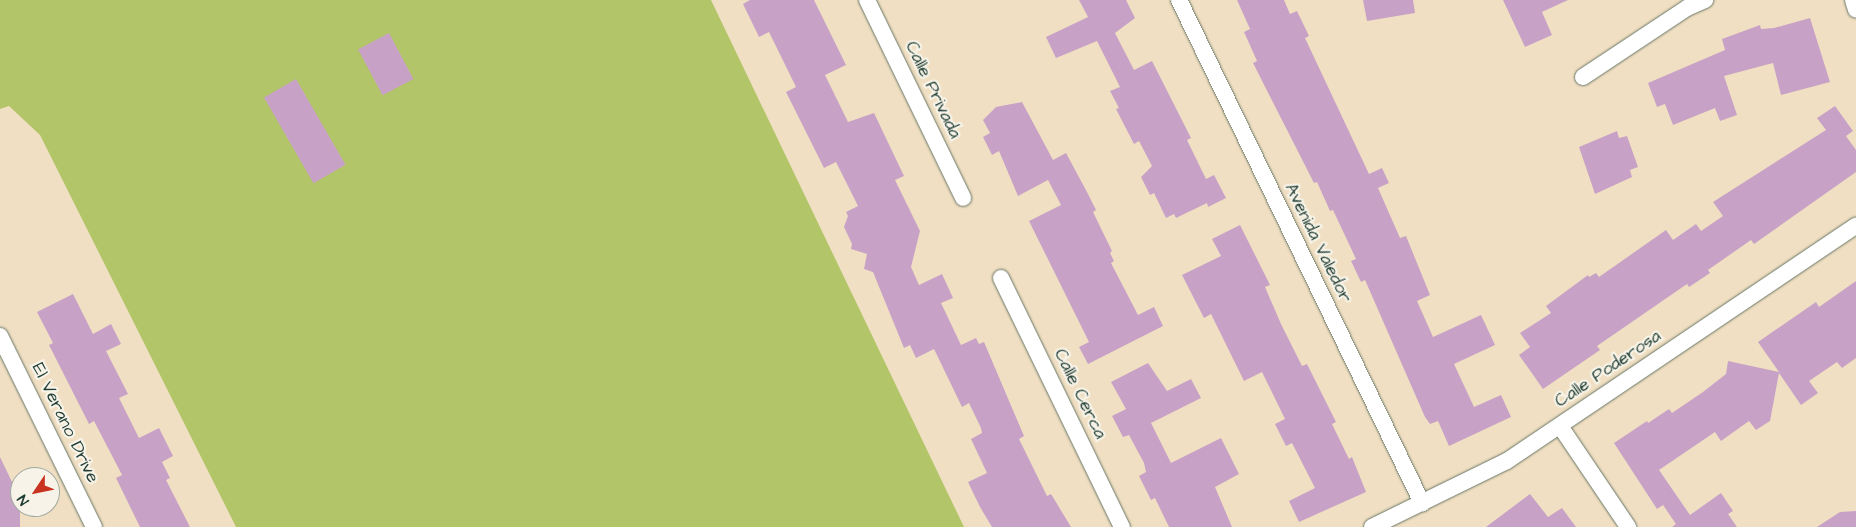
<!DOCTYPE html>
<html>
<head>
<meta charset="utf-8">
<style>
  body { margin:0 }
  #map { position:relative; width:1856px; height:527px; overflow:hidden; background:#f0dfc2; font-family:"Architects Daughter",sans-serif }
  div>[style] { position:absolute }
  .green>* { inset:0; background:#b3c569 }
  .building>* { inset:0; background:#c8a2c6; transform-origin:0 0 }
  .roads { filter:drop-shadow(0 0 1px #687666) drop-shadow(0 0 1px #687666) }
  .street>* { height:16px; margin:-8px; padding:0 8px; transform-origin:8px; border-radius:8px; background:#fff }
  span { translate:-50% -50%; white-space:nowrap; text-align:center; line-height:1.15; -webkit-text-stroke:4.5px #f7f3e8; paint-order:stroke }
  .street-label { font-size:18px; color:#1f3d34 }
  .north { position:absolute; left:10px; top:467px; width:50px; height:50px; box-sizing:border-box; background:#f7f3e8; border:1px solid #a1aaa0; border-radius:50%; rotate:236deg; font-size:14px; font-weight:700; line-height:20px; text-align:center; color:#1f3d34 }
  .north::after { content:''; display:block; margin:auto; width:18px; height:22px; background:#c8321e; clip-path:polygon(50% 0,100% 100%,50% 72%,0 100%) }
</style>
</head>
<body>
<div id="map">
  <div class="green">
    <i style="clip-path:polygon(0 0,711px 0,964px 527px,236px 527px,40px 135px,9px 106px,0 109px)"></i>
  </div>
  <div class="building">
    <i style="clip-path:polygon(750px 0,814px 0,846px 65px,825px 75px,848px 122px,874px 113px,904px 176px,895px 180px,920px 231px,911px 267px,919px 285px,942px 274px,953px 298px,941px 303px,961px 345px,976px 338px,979px 344px,984px 342px,1024px 436px,1019px 439px,1047px 496px,1051px 494px,1071px 527px,992px 527px,980px 507px,968px 482px,987px 473px,971px 439px,982px 433px,981px 428px,969px 403px,962px 407px,934px 349px,916px 358px,910px 345px,904px 348px,873px 272px,864px 269px,867px 254px,851px 249px,852px 244px,844px 227px,848px 216px,846px 212px,858px 206px,836px 162px,824px 168px,786px 92px,796px 87px,769px 32px,759px 37px,743px 4px)"></i>
    <i style="clip-path:polygon(1079px 0,1126px 0,1135px 18px,1115px 33px,1134px 70px,1152px 61px,1191px 138px,1187px 140px,1206px 179px,1214px 175px,1226px 198px,1208px 207px,1207px 203px,1176px 218px,1174px 214px,1166px 218px,1154px 193px,1150px 195px,1141px 177px,1152px 166px,1139px 141px,1134px 144px,1116px 109px,1119px 108px,1110px 91px,1120px 87px,1097px 41px,1056px 58px,1046px 37px,1088px 17px)"></i>
    <i style="clip-path:polygon(1237px 0,1284px 0,1290px 14px,1297px 11px,1309px 36px,1305px 38px,1369px 174px,1382px 168px,1389px 183px,1378px 188px,1400px 238px,1406px 236px,1430px 295px,1417px 301px,1433px 337px,1481px 315px,1495px 345px,1454px 364px,1474px 407px,1501px 395px,1511px 417px,1449px 446px,1438px 421px,1430px 424px,1425px 417px,1365px 280px,1361px 282px,1351px 261px,1356px 259px,1333px 210px,1330px 211px,1317px 182px,1314px 183px,1253px 63px,1257px 61px,1244px 32px,1250px 29px)"></i>
    <i style="clip-path:polygon(1363px 0,1413px 0,1415px 13px,1367px 21px)"></i>
    <i style="clip-path:polygon(1503px 0,1568px 0,1542px 12px,1552px 35px,1525px 47px)"></i>
    <i style="clip-path:polygon(1810px 18px,1830px 82px,1781px 95px,1773px 63px,1724px 76px,1737px 115px,1720px 121px,1715px 108px,1673px 125px,1665px 104px,1657px 107px,1648px 83px,1725px 50px,1722px 39px,1760px 25px,1761px 29px,1774px 28px)"></i>
    <i style="left:389px;top:33px;width:52px;height:35px;rotate:62deg"></i>
    <i style="left:296px;top:79px;width:99px;height:37px;rotate:60deg"></i>
    <i style="clip-path:polygon(1022px 102px,1053px 160px,1066px 153px,1087px 192px,1096px 210px,1093px 212px,1112px 251px,1110px 253px,1114px 261px,1111px 263px,1138px 315px,1154px 307px,1163px 326px,1088px 364px,1079px 347px,1089px 342px,1029px 221px,1061px 205px,1048px 180px,1018px 196px,999px 151px,992px 155px,983px 137px,990px 133px,983px 120px,996px 107px)"></i>
    <i style="clip-path:polygon(1835px 106px,1853px 131px,1846px 136px,1856px 150px,1856px 172px,1754px 244px,1751px 240px,1708px 270px,1710px 273px,1689px 287px,1687px 284px,1597px 346px,1600px 350px,1543px 389px,1519px 355px,1530px 347px,1520px 333px,1551px 313px,1546px 306px,1588px 275px,1589px 277px,1596px 273px,1599px 277px,1666px 230px,1673px 240px,1696px 224px,1701px 231px,1723px 216px,1713px 202px,1826px 130px,1817px 118px)"></i>
    <i style="clip-path:polygon(1617px 131px,1619px 138px,1627px 136px,1638px 167px,1630px 170px,1632px 177px,1595px 194px,1579px 147px)"></i>
    <i style="clip-path:polygon(1240px 225px,1270px 285px,1265px 287px,1281px 324px,1302px 366px,1307px 364px,1336px 422px,1332px 424px,1349px 459px,1352px 457px,1366px 492px,1299px 522px,1289px 501px,1315px 488px,1292px 443px,1286px 446px,1275px 424px,1285px 419px,1262px 372px,1244px 381px,1211px 314px,1204px 318px,1182px 275px,1221px 256px,1212px 239px)"></i>
    <i style="clip-path:polygon(1856px 281px,1856px 358px,1842px 368px,1837px 362px,1809px 381px,1818px 393px,1801px 405px,1779px 373px,1770px 421px,1756px 430px,1749px 421px,1721px 441px,1715px 432px,1659px 470px,1690px 515px,1721px 493px,1733px 511px,1728px 514px,1737px 527px,1672px 527px,1676px 524px,1663px 505px,1657px 509px,1614px 443px,1647px 421px,1648px 423px,1669px 409px,1672px 413px,1703px 392px,1726px 374px,1728px 361px,1779px 372px,1758px 342px,1816px 302px,1819px 307px)"></i>
    <i style="clip-path:polygon(73px 294px,93px 334px,111px 324px,121px 344px,106px 351px,128px 394px,119px 398px,139px 438px,159px 428px,173px 456px,162px 462px,170px 478px,166px 480px,190px 527px,140px 527px,116px 478px,122px 475px,94px 421px,89px 424px,49px 345px,53px 343px,37px 312px)"></i>
    <i style="clip-path:polygon(1148px 363px,1167px 391px,1191px 379px,1201px 398px,1151px 423px,1171px 463px,1221px 438px,1239px 474px,1215px 487px,1232px 527px,1169px 527px,1155px 498px,1151px 500px,1139px 476px,1146px 472px,1144px 463px,1129px 435px,1123px 437px,1112px 416px,1126px 409px,1111px 382px)"></i>
    <i style="clip-path:polygon(0 457px,12px 482px,20px 478px,20px 527px,0 527px)"></i>
    <i style="clip-path:polygon(1530px 494px,1548px 517px,1562px 508px,1576px 527px,1486px 527px)"></i>
    <i style="clip-path:polygon(1856px 511px,1856px 527px,1817px 527px,1840px 512px)"></i>
  </div>
  <div class="roads">
    <div class="street">
      <i style="left:867px;top:0;width:220px;rotate:64.1deg"></i>
      <i style="left:1179px;top:0;width:559px;rotate:64.21deg"></i>
      <i style="left:1853px;top:0;width:10px;rotate:73deg"></i>
      <i style="left:1583px;top:77px;width:125px;rotate:-33.6deg"></i>
      <i style="left:1687px;top:8px;width:20px;rotate:-24deg"></i>
      <i style="left:1001px;top:278px;width:277px;rotate:64.1deg"></i>
      <i style="left:0;top:336px;width:213px;rotate:63.8deg"></i>
      <i style="left:1560px;top:426px;width:122px;rotate:56deg"></i>
      <i style="left:1372px;top:527px;width:150px;rotate:-26.1deg"></i>
      <i style="left:1507px;top:461px;width:421px;rotate:-34deg"></i>
    </div>
  </div>
  <div class="street-label">
    <span style="left:933px;top:90px;rotate:64deg">Calle Privada</span>
    <span style="left:1318px;top:243px;rotate:64deg">Avenida Valedor</span>
    <span style="left:1608px;top:369px;rotate:-34deg">Calle Poderosa</span>
    <span style="left:1080px;top:394px;rotate:64deg">Calle Cerca</span>
    <span style="left:65px;top:423px;rotate:64deg">El Verano Drive</span>
  </div>
  <div class="north">N</div>
</div>
</body>
</html>
